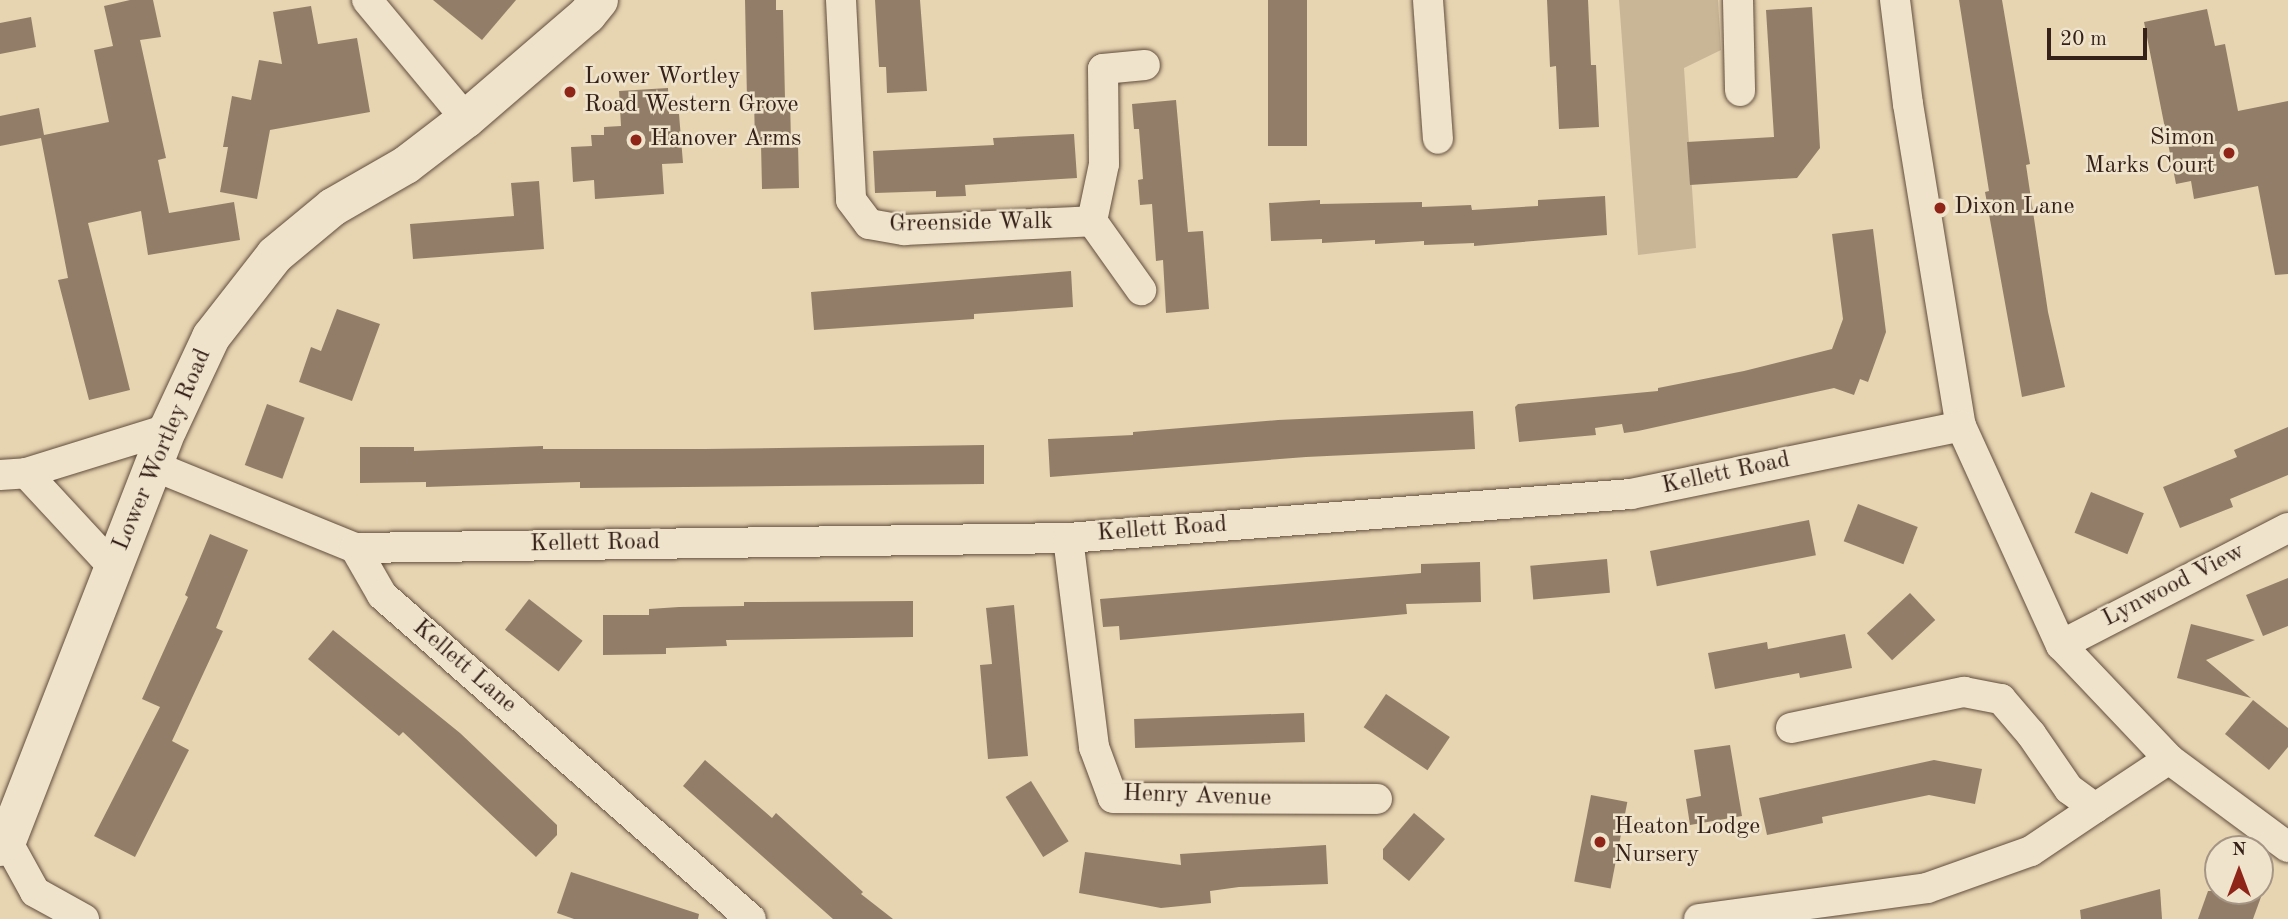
<!DOCTYPE html>
<html>
<head>
<meta charset="utf-8">
<style>
  body { margin:0 }
  #map { position:relative; width:2288px; height:919px; overflow:hidden; background:#e7d4b1; font-family:"Old Standard TT",serif }
  div>[style] { position:absolute }
  .green>* { inset:0; background:#c9b697 }
  .building>* { inset:0; background:#927e68; transform-origin:0 0 }
  .roads { filter:drop-shadow(0 0 2px #624e3e) drop-shadow(0 0 2px #624e3e) }
  .street>* { height:30px; margin:-15px; padding:0 15px; transform-origin:15px; border-radius:15px; background:#efe3cc }
  .secondary>* { height:38px; margin:-19px; padding:0 19px; transform-origin:19px; border-radius:19px; background:#efe3cc }
  .dots>* { width:19px; height:19px; translate:-50% -50%; box-sizing:border-box; border:4px solid #efe3cc; border-radius:50% }
  span { translate:-50% -50%; white-space:nowrap; text-align:center; line-height:1.15; -webkit-text-stroke:5px #efe3cc; paint-order:stroke }
  .poi-label { font-size:24px; color:#352118 }
  .left { translate:0 -50%; text-align:left }
  .right { translate:-100% -50%; text-align:right }
  .street-label { font-size:24px; color:#352118 }
  .north { position:absolute; left:2204px; top:835px; width:70px; height:70px; box-sizing:border-box; background:#efe3cc; border:2px solid #a59584; border-radius:50%; rotate:0deg; font-size:19px; font-weight:700; line-height:28px; text-align:center; color:#352118 }
  .north::after { content:''; display:block; margin:auto; width:24px; height:32px; background:#8f2418; clip-path:polygon(50% 0,100% 100%,50% 72%,0 100%) }
  .scale { position:absolute; left:2047px; top:28px; width:100px; height:32px; box-sizing:border-box; border:4px solid #352118; border-top:0; padding-left:9px; font-size:21px; line-height:24px; white-space:nowrap; color:#352118; -webkit-text-stroke:5px #efe3cc; paint-order:stroke }
</style>
</head>
<body>
<div id="map">
  <div class="green">
    <i style="clip-path:polygon(1619px 0,1718px 0,1721px 50px,1684px 68px,1696px 248px,1638px 255px)"></i>
  </div>
  <div class="building">
    <i style="clip-path:polygon(130px 0,153px 0,161px 37px,140px 40px,166px 158px,158px 160px,169px 213px,234px 202px,240px 240px,148px 255px,141px 211px,88px 223px,130px 390px,89px 400px,58px 280px,68px 278px,41px 138px,0 146px,0 116px,39px 108px,44px 135px,109px 122px,94px 50px,113px 46px,104px 6px)"></i>
    <i style="clip-path:polygon(433px 0,516px 0,482px 40px)"></i>
    <i style="clip-path:polygon(745px 0,776px 0,776px 10px,783px 10px,785px 99px,790px 99px,791px 143px,798px 143px,799px 188px,762px 189px,761px 144px,755px 144px,754px 99px,747px 100px)"></i>
    <i style="clip-path:polygon(875px 0,920px 0,927px 91px,887px 93px,886px 67px,879px 67px)"></i>
    <i style="left:1268px;top:0;width:39px;height:146px"></i>
    <i style="clip-path:polygon(1547px 0,1588px 0,1591px 65px,1596px 65px,1599px 127px,1559px 129px,1556px 66px,1550px 67px)"></i>
    <i style="clip-path:polygon(1959px 0,2002px 0,2030px 164px,2026px 165px,2048px 312px,2065px 387px,2022px 397px,1985px 192px,1989px 191px)"></i>
    <i style="clip-path:polygon(311px 6px,318px 44px,357px 38px,370px 112px,270px 130px,257px 199px,220px 192px,228px 147px,223px 147px,232px 96px,251px 100px,259px 60px,282px 64px,273px 12px)"></i>
    <i style="clip-path:polygon(1812px 7px,1820px 148px,1797px 178px,1690px 185px,1687px 142px,1774px 137px,1766px 10px)"></i>
    <i style="clip-path:polygon(2207px 9px,2215px 46px,2225px 44px,2238px 111px,2288px 101px,2288px 274px,2275px 275px,2258px 186px,2194px 199px,2191px 181px,2176px 184px,2144px 22px)"></i>
    <i style="clip-path:polygon(31px 17px,36px 47px,0 54px,0 23px)"></i>
    <i style="clip-path:polygon(668px 88px,669px 114px,679px 114px,683px 163px,662px 164px,664px 194px,595px 199px,594px 180px,573px 182px,571px 147px,592px 146px,591px 135px,604px 135px,604px 127px,621px 126px,619px 91px)"></i>
    <i style="clip-path:polygon(1176px 100px,1188px 232px,1203px 231px,1209px 309px,1166px 313px,1163px 260px,1156px 261px,1152px 204px,1140px 205px,1138px 180px,1143px 179px,1139px 129px,1134px 129px,1132px 104px)"></i>
    <i style="clip-path:polygon(1074px 134px,1077px 178px,965px 185px,966px 196px,936px 197px,936px 191px,875px 193px,873px 151px,994px 145px,993px 138px)"></i>
    <i style="clip-path:polygon(539px 181px,544px 249px,413px 259px,410px 224px,514px 216px,511px 183px)"></i>
    <i style="clip-path:polygon(1605px 196px,1607px 235px,1474px 246px,1474px 243px,1424px 245px,1424px 241px,1375px 244px,1375px 240px,1322px 243px,1322px 239px,1271px 241px,1269px 203px,1320px 200px,1320px 204px,1422px 202px,1422px 207px,1471px 205px,1472px 210px,1538px 206px,1538px 200px)"></i>
    <i style="clip-path:polygon(1873px 229px,1886px 332px,1868px 382px,1860px 379px,1854px 395px,1834px 388px,1638px 431px,1624px 433px,1622px 424px,1595px 428px,1596px 435px,1519px 442px,1515px 407px,1518px 404px,1658px 391px,1658px 388px,1744px 371px,1832px 349px,1843px 319px,1832px 234px)"></i>
    <i style="clip-path:polygon(1071px 271px,1073px 307px,974px 314px,974px 319px,814px 330px,811px 292px)"></i>
    <i style="clip-path:polygon(337px 309px,380px 324px,352px 401px,299px 382px,311px 347px,321px 351px)"></i>
    <i style="left:267px;top:404px;width:40px;height:65px;rotate:20deg"></i>
    <i style="clip-path:polygon(1473px 411px,1475px 449px,1306px 457px,1050px 477px,1048px 439px,1133px 435px,1133px 432px,1278px 420px)"></i>
    <i style="clip-path:polygon(2288px 427px,2288px 475px,2230px 499px,2233px 507px,2180px 528px,2163px 487px,2237px 457px,2234px 450px)"></i>
    <i style="clip-path:polygon(984px 445px,984px 484px,580px 488px,580px 482px,426px 487px,426px 482px,360px 483px,360px 447px,414px 447px,414px 451px,543px 446px,543px 449px,705px 449px)"></i>
    <i style="left:2091px;top:492px;width:57px;height:44px;rotate:22deg"></i>
    <i style="left:1858px;top:504px;width:64px;height:40px;rotate:21deg"></i>
    <i style="left:1809px;top:520px;width:36px;height:162px;rotate:79deg"></i>
    <i style="clip-path:polygon(210px 534px,248px 550px,216px 628px,223px 631px,172px 741px,189px 750px,135px 857px,94px 836px,160px 707px,142px 699px,188px 597px,185px 595px)"></i>
    <i style="left:1607px;top:559px;width:34px;height:77px;rotate:85deg"></i>
    <i style="clip-path:polygon(1480px 562px,1481px 602px,1406px 604px,1407px 614px,1120px 640px,1119px 626px,1103px 627px,1100px 599px,1421px 573px,1421px 564px)"></i>
    <i style="clip-path:polygon(2288px 578px,2288px 626px,2263px 636px,2246px 595px)"></i>
    <i style="left:1910px;top:593px;width:37px;height:59px;rotate:47deg"></i>
    <i style="left:529px;top:599px;width:68px;height:39px;rotate:38deg"></i>
    <i style="clip-path:polygon(913px 601px,913px 637px,726px 640px,727px 646px,666px 648px,666px 654px,603px 655px,603px 615px,649px 615px,649px 609px,679px 607px,744px 606px,744px 602px)"></i>
    <i style="clip-path:polygon(1014px 605px,1028px 756px,988px 759px,980px 665px,992px 664px,986px 608px)"></i>
    <i style="clip-path:polygon(2191px 624px,2255px 640px,2206px 660px,2251px 698px,2177px 678px)"></i>
    <i style="clip-path:polygon(333px 630px,460px 733px,557px 825px,557px 835px,536px 857px,403px 732px,399px 736px,308px 659px)"></i>
    <i style="clip-path:polygon(1845px 634px,1852px 668px,1800px 678px,1799px 673px,1715px 689px,1708px 653px,1767px 642px,1768px 649px)"></i>
    <i style="left:1386px;top:694px;width:77px;height:40px;rotate:34deg"></i>
    <i style="clip-path:polygon(2253px 700px,2288px 728px,2288px 747px,2269px 770px,2225px 734px)"></i>
    <i style="left:1304px;top:713px;width:29px;height:170px;rotate:88deg"></i>
    <i style="clip-path:polygon(1730px 745px,1742px 816px,1690px 825px,1686px 799px,1701px 796px,1694px 750px)"></i>
    <i style="clip-path:polygon(705px 760px,772px 818px,776px 813px,863px 892px,861px 894px,893px 919px,833px 919px,683px 786px)"></i>
    <i style="clip-path:polygon(1934px 760px,1982px 769px,1975px 804px,1929px 795px,1822px 817px,1823px 823px,1767px 835px,1759px 798px)"></i>
    <i style="left:1031px;top:781px;width:71px;height:30px;rotate:58deg"></i>
    <i style="left:1591px;top:795px;width:37px;height:88px;rotate:11deg"></i>
    <i style="clip-path:polygon(1414px 813px,1445px 839px,1409px 881px,1383px 859px,1383px 849px)"></i>
    <i style="clip-path:polygon(1326px 845px,1328px 884px,1239px 887px,1210px 891px,1211px 903px,1161px 908px,1079px 893px,1085px 852px,1181px 865px,1180px 854px)"></i>
    <i style="clip-path:polygon(571px 872px,699px 914px,698px 919px,574px 919px,557px 913px)"></i>
    <i style="clip-path:polygon(2160px 889px,2162px 919px,2081px 919px,2080px 910px)"></i>
    <i style="clip-path:polygon(2208px 891px,2245px 891px,2261px 897px,2253px 919px,2198px 919px)"></i>
  </div>
  <div class="roads">
    <div class="street">
      <i style="left:367px;top:0;width:155px;rotate:50.2deg"></i>
      <i style="left:841px;top:0;width:200px;rotate:87.1deg"></i>
      <i style="left:851px;top:200px;width:30px;rotate:53deg"></i>
      <i style="left:869px;top:224px;width:36px;rotate:10deg"></i>
      <i style="left:904px;top:230px;width:188px;rotate:-2.7deg"></i>
      <i style="left:1092px;top:221px;width:58px;rotate:-78.1deg"></i>
      <i style="left:1104px;top:164px;width:95px;rotate:-90.6deg"></i>
      <i style="left:1103px;top:69px;width:42px;rotate:-5.4deg"></i>
      <i style="left:1428px;top:0;width:139px;rotate:85.9deg"></i>
      <i style="left:1738px;top:0;width:91px;rotate:88.7deg"></i>
      <i style="left:1895px;top:0;width:105px;rotate:82.9deg"></i>
      <i style="left:1908px;top:104px;width:326px;rotate:80.7deg"></i>
      <i style="left:1961px;top:426px;width:241px;rotate:65.5deg"></i>
      <i style="left:2061px;top:645px;width:157px;rotate:46.5deg"></i>
      <i style="left:2169px;top:759px;width:148px;rotate:36.5deg"></i>
      <i style="left:1092px;top:221px;width:85px;rotate:54.6deg"></i>
      <i style="left:154px;top:466px;width:217px;rotate:22.2deg"></i>
      <i style="left:355px;top:548px;width:54px;rotate:60.1deg"></i>
      <i style="left:382px;top:595px;width:491px;rotate:41.3deg"></i>
      <i style="left:26px;top:473px;width:149px;rotate:-17.2deg"></i>
      <i style="left:0;top:475px;width:26px;rotate:-4deg"></i>
      <i style="left:26px;top:473px;width:129px;rotate:47.2deg"></i>
      <i style="left:1068px;top:538px;width:211px;rotate:82.9deg"></i>
      <i style="left:1094px;top:747px;width:54px;rotate:69.6deg"></i>
      <i style="left:1113px;top:798px;width:264px;rotate:0.2deg"></i>
      <i style="left:355px;top:548px;width:713px;rotate:-0.8deg"></i>
      <i style="left:1068px;top:538px;width:565px;rotate:-4.47deg"></i>
      <i style="left:1631px;top:494px;width:337px;rotate:-11.6deg"></i>
      <i style="left:2061px;top:645px;width:255px;rotate:-27.3deg"></i>
      <i style="left:1791px;top:728px;width:177px;rotate:-11.8deg"></i>
      <i style="left:1964px;top:692px;width:38px;rotate:11deg"></i>
      <i style="left:2001px;top:699px;width:46px;rotate:49.4deg"></i>
      <i style="left:2031px;top:734px;width:67px;rotate:55.4deg"></i>
      <i style="left:2069px;top:789px;width:32px;rotate:36deg"></i>
      <i style="left:2095px;top:808px;width:89px;rotate:-33.5deg"></i>
      <i style="left:7px;top:841px;width:58px;rotate:61.2deg"></i>
      <i style="left:35px;top:892px;width:56px;rotate:28.9deg"></i>
      <i style="left:1699px;top:919px;width:230px;rotate:-7.7deg"></i>
      <i style="left:1927px;top:888px;width:110px;rotate:-19.6deg"></i>
      <i style="left:2031px;top:851px;width:77px;rotate:-33.9deg"></i>
    </div>
    <div class="secondary">
      <i style="left:0;top:847px;width:9px;rotate:-41deg"></i>
      <i style="left:7px;top:841px;width:442px;rotate:-68.7deg"></i>
      <i style="left:168px;top:429px;width:102px;rotate:-64.9deg"></i>
      <i style="left:211px;top:337px;width:104px;rotate:-52deg"></i>
      <i style="left:275px;top:255px;width:75px;rotate:-39.6deg"></i>
      <i style="left:333px;top:207px;width:84px;rotate:-29.9deg"></i>
      <i style="left:406px;top:165px;width:76px;rotate:-37.5deg"></i>
      <i style="left:466px;top:119px;width:160px;rotate:-40.7deg"></i>
      <i style="left:587px;top:15px;width:19px;rotate:-51deg"></i>
    </div>
  </div>
  <div class="dots">
    <i style="left:570px;top:92px;background:#8f2418"></i>
    <i style="left:636px;top:140px;background:#8f2418"></i>
    <i style="left:2229px;top:153px;background:#8f2418"></i>
    <i style="left:1940px;top:208px;background:#8f2418"></i>
    <i style="left:1600px;top:842px;background:#8f2418"></i>
  </div>
  <div class="poi-label">
    <span class="left" style="left:584px;top:92px">Lower Wortley<br>Road Western Grove</span>
    <span class="right" style="left:2215px;top:153px">Simon<br>Marks Court</span>
    <span class="left" style="left:650px;top:140px">Hanover Arms</span>
    <span class="left" style="left:1954px;top:208px">Dixon Lane</span>
    <span class="left" style="left:1614px;top:842px">Heaton Lodge<br>Nursery</span>
  </div>
  <div class="street-label">
    <span style="left:971px;top:224px;rotate:-1deg">Greenside Walk</span>
    <span style="left:163px;top:450px;rotate:-67deg">Lower Wortley Road</span>
    <span style="left:1726px;top:474px;rotate:-12deg">Kellett Road</span>
    <span style="left:1162px;top:530px;rotate:-4deg">Kellett Road</span>
    <span style="left:595px;top:544px;rotate:-1deg">Kellett Road</span>
    <span style="left:2174px;top:586px;rotate:-27deg">Lynwood View</span>
    <span style="left:464px;top:667px;rotate:41deg">Kellett Lane</span>
    <span style="left:1197px;top:797px;rotate:2deg">Henry Avenue</span>
  </div>
  <div class="north">N</div>
  <div class="scale">20 m</div>
</div>
</body>
</html>
